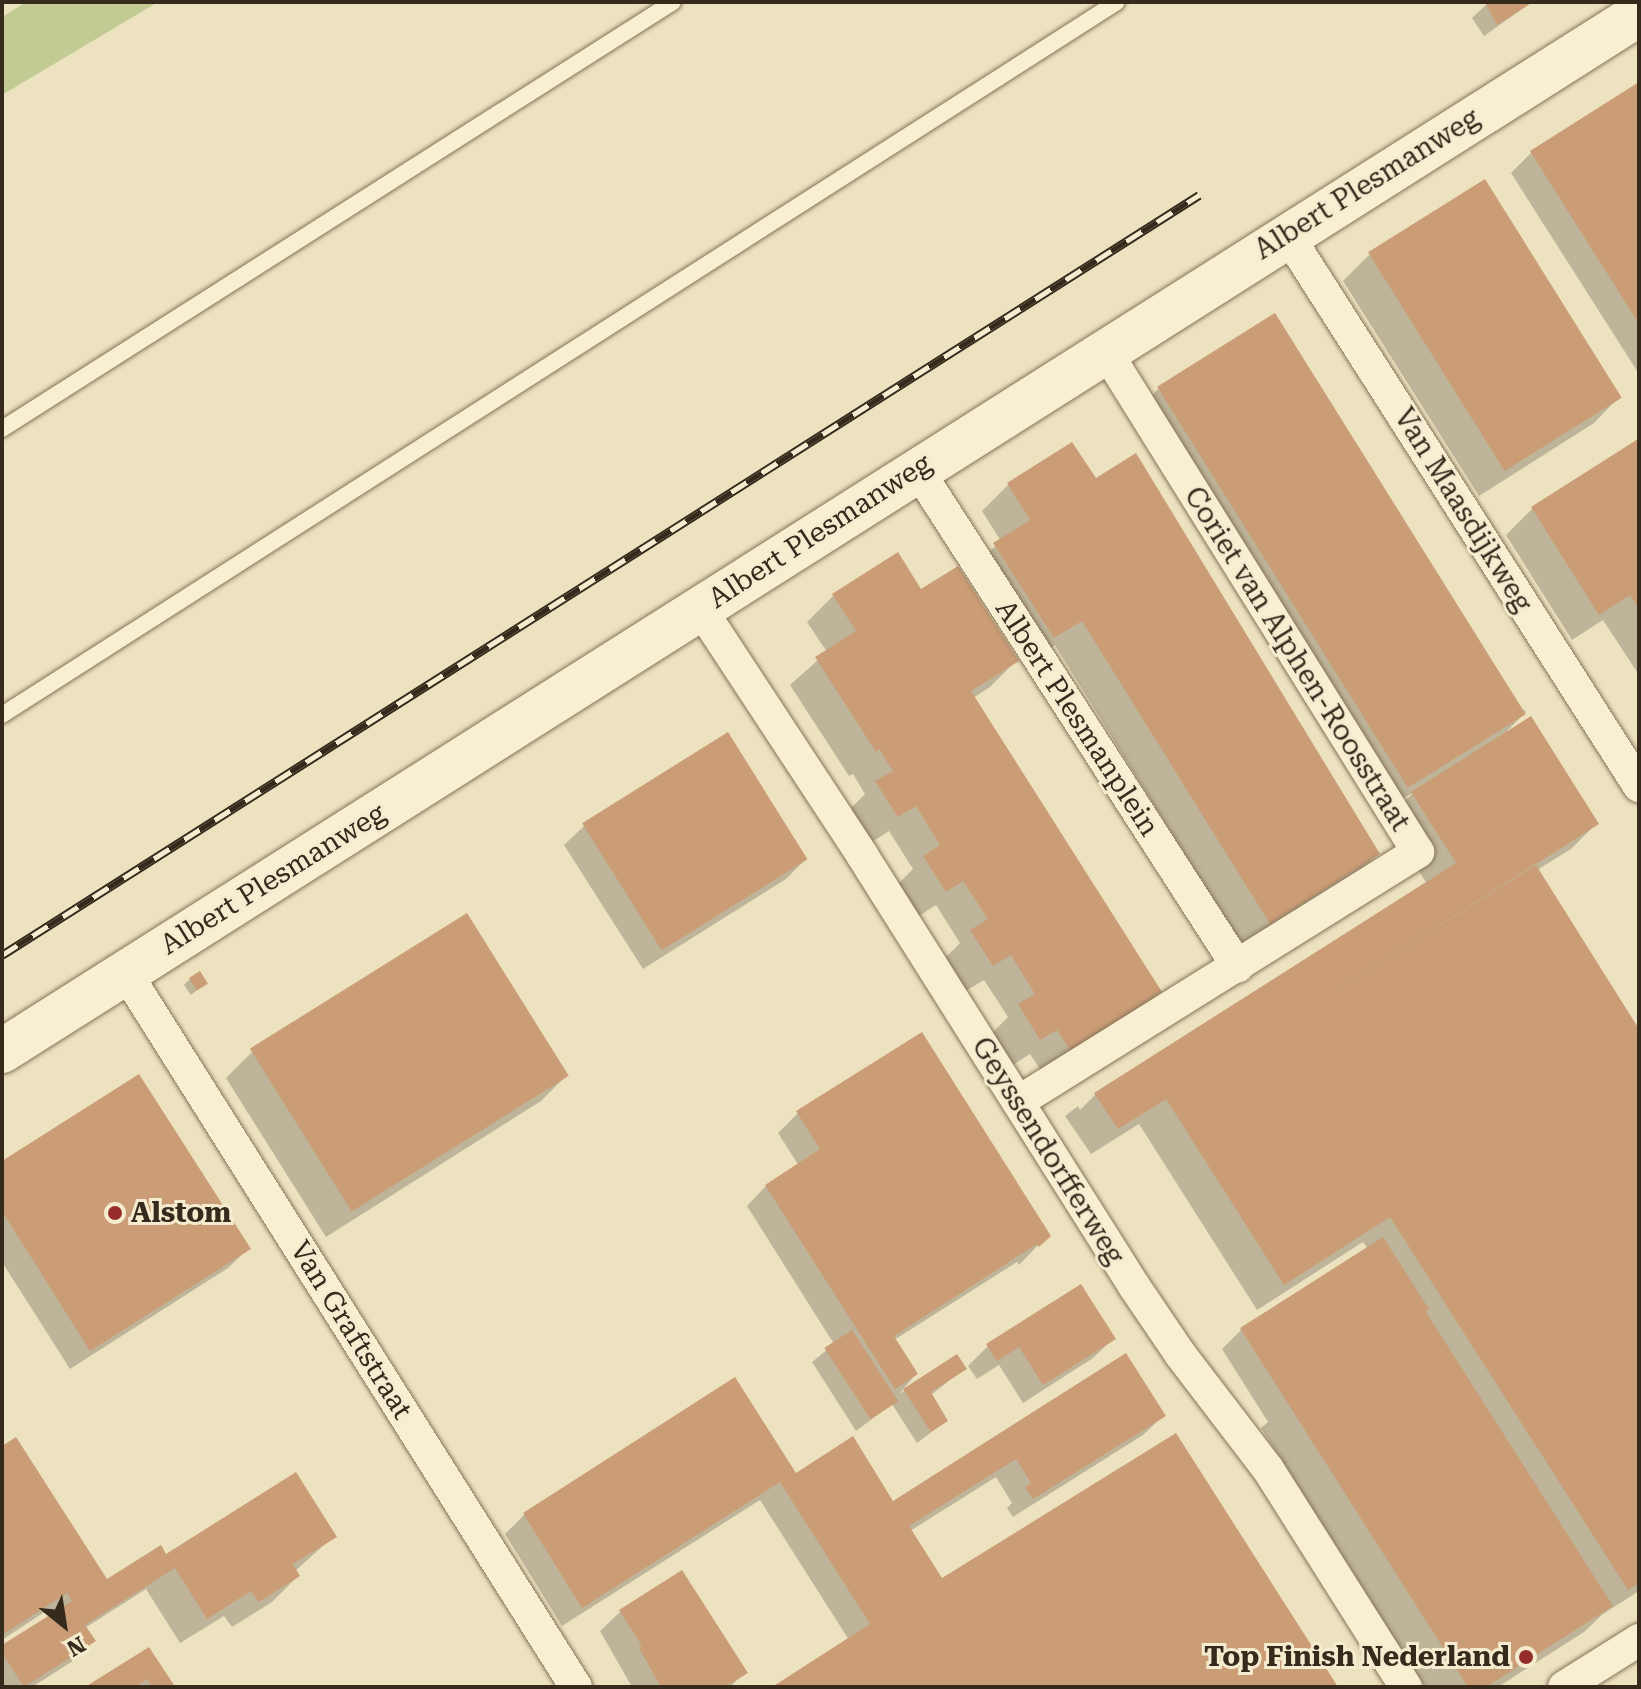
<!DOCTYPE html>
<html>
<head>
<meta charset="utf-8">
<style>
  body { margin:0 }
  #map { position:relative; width:1641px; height:1689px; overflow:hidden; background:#ede2c0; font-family:"Roboto Serif",serif }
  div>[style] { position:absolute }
  .green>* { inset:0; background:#c3cb95 }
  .shadow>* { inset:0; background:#0003 }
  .building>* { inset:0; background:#cb9d76; transform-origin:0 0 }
  .roads { filter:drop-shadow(0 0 2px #867358) drop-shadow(0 0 2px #867358) }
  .lane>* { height:16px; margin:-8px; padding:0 8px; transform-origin:8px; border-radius:8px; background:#f8efd3 }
  .street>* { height:32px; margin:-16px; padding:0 16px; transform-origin:16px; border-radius:16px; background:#f8efd3 }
  .secondary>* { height:44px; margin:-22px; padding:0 22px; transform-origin:22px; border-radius:22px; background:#f8efd3 }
  .rail>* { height:9px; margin-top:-4.5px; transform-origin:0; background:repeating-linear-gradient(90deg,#f5ecd0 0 18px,#362a1d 0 36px); box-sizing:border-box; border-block:2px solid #362a1d }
  .dots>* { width:22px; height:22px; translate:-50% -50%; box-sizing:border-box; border:4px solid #f5ecd0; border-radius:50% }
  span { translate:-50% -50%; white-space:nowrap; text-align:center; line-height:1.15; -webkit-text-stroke:6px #f5ecd0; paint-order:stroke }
  .street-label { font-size:28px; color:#362a1d }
  .poi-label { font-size:28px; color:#362a1d; font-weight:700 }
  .left { translate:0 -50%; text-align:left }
  .right { translate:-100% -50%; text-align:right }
  .frame { position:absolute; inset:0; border:4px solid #362a1d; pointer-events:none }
  .north { position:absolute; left:24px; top:1585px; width:80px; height:80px; -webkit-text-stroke:6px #f5ecd0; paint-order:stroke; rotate:150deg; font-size:22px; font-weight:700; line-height:32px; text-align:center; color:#362a1d }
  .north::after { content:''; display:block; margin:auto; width:28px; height:36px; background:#362a1d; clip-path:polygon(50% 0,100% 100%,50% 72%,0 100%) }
</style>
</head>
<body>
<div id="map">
  <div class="green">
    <i style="clip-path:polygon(26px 2px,158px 2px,2px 95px,2px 17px)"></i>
  </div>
  <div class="shadow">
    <i style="clip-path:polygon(1489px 2px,1532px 2px,1484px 36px,1472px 18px)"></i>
    <i style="clip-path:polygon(1639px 84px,1639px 374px,1511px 173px,1531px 153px)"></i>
    <i style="clip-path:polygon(1369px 255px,1620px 396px,1594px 423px,1479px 496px,1343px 281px)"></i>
    <i style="clip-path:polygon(1158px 389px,1526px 712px,1506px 732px,1597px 823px,1571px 849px,1537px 870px,1639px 1033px,1639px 1591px,1603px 1614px,1584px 1632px,1498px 1687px,1425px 1687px,1261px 1428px,1268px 1422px,1222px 1349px,1241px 1330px,1368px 1249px,1363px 1242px,1257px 1310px,1139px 1124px,1091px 1154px,1065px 1116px,1078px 1106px,1080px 1110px,1096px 1094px,1427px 884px,1386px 820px,1413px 793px,1390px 805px,1139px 409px)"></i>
    <i style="clip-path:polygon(1637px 442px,1639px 445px,1639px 675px,1603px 620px,1572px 640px,1506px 535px,1532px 509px)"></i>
    <i style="clip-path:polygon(1095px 481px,1378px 854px,1351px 880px,1243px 949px,1055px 645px,1027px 663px,968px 571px,1001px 541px,982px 511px,1008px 485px)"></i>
    <i style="clip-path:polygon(921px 592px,1016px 661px,990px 687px,973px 698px,1160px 992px,1134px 1018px,1044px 1075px,1030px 1054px,1013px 1065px,993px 1032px,1008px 1017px,984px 980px,966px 991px,945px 958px,960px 943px,936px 905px,919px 916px,898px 884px,913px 869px,889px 831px,872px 842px,850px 809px,865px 794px,853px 774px,849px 776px,790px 685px,827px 652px,807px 622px,834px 595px)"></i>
    <i style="clip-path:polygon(584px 826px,806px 859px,786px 879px,643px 969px,564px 845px)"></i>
    <i style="clip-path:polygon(190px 979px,205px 984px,191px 995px,184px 985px)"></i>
    <i style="clip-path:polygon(252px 1052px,567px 1075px,541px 1101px,326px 1237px,226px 1078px)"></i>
    <i style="clip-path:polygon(798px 1113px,1048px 1235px,1019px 1265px,1017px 1262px,894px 1340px,916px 1374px,899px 1394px,956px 1357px,964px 1369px,931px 1395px,946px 1421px,917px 1443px,892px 1404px,856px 1431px,812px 1362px,834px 1344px,747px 1206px,766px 1186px,799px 1166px,778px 1133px)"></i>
    <i style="clip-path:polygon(2px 1164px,248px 1249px,228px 1268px,70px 1369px,2px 1262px)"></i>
    <i style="clip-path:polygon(1113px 1339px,1093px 1358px,1023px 1403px,999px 1365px,977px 1379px,968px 1366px,988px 1346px)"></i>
    <i style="clip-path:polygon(1125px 1356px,1163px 1416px,1143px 1435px,1013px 1517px,1007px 1508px,1012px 1503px,996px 1477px,910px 1531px,942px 1581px,1335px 1687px,776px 1687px,849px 1640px,760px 1500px,562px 1626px,505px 1534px,525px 1514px,795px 1475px,893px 1504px)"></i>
    <i style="clip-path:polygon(2px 1449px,97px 1585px,166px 1557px,334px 1536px,295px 1571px,298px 1576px,272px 1602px,232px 1627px,224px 1616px,180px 1643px,146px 1589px,85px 1628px,93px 1641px,73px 1661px,32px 1687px,2px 1687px,2px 1648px,50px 1617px,46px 1611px,2px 1640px)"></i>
    <i style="clip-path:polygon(682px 1572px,745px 1672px,730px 1687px,632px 1687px,600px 1631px,620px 1612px)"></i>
    <i style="clip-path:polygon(149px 1649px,169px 1687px,89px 1687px)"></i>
  </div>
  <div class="building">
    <i style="clip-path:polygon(1485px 2px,1533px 2px,1497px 25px)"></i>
    <i style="clip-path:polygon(1639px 82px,1639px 324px,1530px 151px)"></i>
    <i style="left:1485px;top:179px;width:258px;height:138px;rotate:58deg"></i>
    <i style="left:1275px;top:313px;width:473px;height:139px;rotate:58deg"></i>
    <i style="clip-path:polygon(1638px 439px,1639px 609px,1630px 595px,1599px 615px,1531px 507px)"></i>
    <i style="clip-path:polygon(1072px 442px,1096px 478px,1136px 453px,1380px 854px,1270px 924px,1082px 621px,1054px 638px,993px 543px,1030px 520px,1007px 483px)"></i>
    <i style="clip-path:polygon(898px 552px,921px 589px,958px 566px,1019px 661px,971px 691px,1162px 992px,1071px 1051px,1057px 1030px,1040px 1040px,1018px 1004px,1035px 994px,1011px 955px,993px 966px,970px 930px,988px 919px,963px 881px,946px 892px,923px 856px,940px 845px,916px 806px,898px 817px,875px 781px,893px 771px,879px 749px,876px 752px,815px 657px,856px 631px,832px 594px)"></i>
    <i style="clip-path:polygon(1531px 716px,1599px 824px,1307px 1009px,1536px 865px,1639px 1029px,1639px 1583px,1628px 1590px,1390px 1217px,1284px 1285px,1166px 1099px,1118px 1129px,1094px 1093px,1456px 863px,1411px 792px)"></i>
    <i style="left:728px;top:732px;width:150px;height:172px;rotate:58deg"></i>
    <i style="left:467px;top:913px;width:192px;height:256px;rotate:58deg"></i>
    <i style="left:200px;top:971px;width:15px;height:13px;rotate:58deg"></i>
    <i style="clip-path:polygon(922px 1032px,1051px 1236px,1039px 1247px,1037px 1244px,894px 1336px,918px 1374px,895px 1389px,765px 1185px,820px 1149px,796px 1111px)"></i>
    <i style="clip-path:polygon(139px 1074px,251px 1249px,90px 1351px,2px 1211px,2px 1161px)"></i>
    <i style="clip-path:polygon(1383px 1237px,1429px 1309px,1426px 1312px,1613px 1606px,1486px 1687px,1468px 1687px,1240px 1328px)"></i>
    <i style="clip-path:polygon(1081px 1284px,1116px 1339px,1043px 1385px,1019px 1347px,997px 1361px,986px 1344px)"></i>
    <i style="left:852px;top:1330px;width:85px;height:33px;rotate:57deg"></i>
    <i style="clip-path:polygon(1126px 1353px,1166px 1416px,1033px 1499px,1025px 1487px,1031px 1483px,1016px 1459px,909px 1526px,942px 1578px,1176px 1433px,1338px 1687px,772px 1687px,870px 1624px,780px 1482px,582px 1608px,523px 1513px,735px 1377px,796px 1473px,853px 1436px,893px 1501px)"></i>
    <i style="clip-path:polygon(957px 1354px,967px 1369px,931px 1392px,948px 1421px,931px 1432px,903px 1389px)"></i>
    <i style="clip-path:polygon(16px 1437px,107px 1579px,161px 1545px,166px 1554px,296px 1472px,337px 1537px,293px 1564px,300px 1576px,259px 1602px,251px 1591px,207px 1619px,175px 1568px,85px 1625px,96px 1641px,24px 1687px,5px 1658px,2px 1645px,72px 1601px,67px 1593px,2px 1635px,2px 1446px)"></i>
    <i style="clip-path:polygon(682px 1570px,748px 1673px,725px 1687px,661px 1687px,639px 1648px,642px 1646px,619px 1610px)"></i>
    <i style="clip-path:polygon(149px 1647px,174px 1685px,171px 1687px,152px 1687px,147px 1679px,135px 1687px,85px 1687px)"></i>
  </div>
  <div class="roads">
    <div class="lane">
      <i style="left:2px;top:429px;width:795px;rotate:-32.47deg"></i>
      <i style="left:2px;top:715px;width:1323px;rotate:-32.6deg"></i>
    </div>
    <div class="street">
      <i style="left:1287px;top:234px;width:655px;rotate:57.48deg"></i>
      <i style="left:917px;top:469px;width:592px;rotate:57.2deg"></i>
      <i style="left:700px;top:608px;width:295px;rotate:56.7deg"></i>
      <i style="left:862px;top:855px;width:510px;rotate:57.74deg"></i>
      <i style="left:1134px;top:1286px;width:82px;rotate:55.9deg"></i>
      <i style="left:1180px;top:1354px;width:145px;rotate:52.6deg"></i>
      <i style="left:1268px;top:1469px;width:258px;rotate:57.7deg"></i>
      <i style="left:126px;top:973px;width:844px;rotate:57.78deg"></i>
      <i style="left:1018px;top:1102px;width:472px;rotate:-32deg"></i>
      <i style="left:1418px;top:852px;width:592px;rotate:-121.94deg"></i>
      <i style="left:1564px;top:1687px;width:89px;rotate:-32.1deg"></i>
    </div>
    <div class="secondary">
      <i style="left:2px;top:1051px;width:1938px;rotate:-32.35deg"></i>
    </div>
  </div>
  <div class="rail">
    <i style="left:2px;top:955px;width:1418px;rotate:-32.41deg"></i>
  </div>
  <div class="dots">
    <i style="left:115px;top:1213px;background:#952c29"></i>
    <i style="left:1526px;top:1657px;background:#952c29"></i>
  </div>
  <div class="street-label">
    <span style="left:1367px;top:184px;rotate:-32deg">Albert Plesmanweg</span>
    <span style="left:1463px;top:510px;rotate:58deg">Van Maasdijkweg</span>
    <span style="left:820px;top:531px;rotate:-33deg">Albert Plesmanweg</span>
    <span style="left:1297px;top:659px;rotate:58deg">Coriet van Alphen-Roosstraat</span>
    <span style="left:1077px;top:718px;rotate:57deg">Albert Plesmanplein</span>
    <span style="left:273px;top:879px;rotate:-32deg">Albert Plesmanweg</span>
    <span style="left:1048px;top:1151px;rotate:58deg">Geyssendorfferweg</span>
    <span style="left:351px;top:1330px;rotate:58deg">Van Graftstraat</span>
  </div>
  <div class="poi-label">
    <span class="left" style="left:131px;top:1213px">Alstom</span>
    <span class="right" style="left:1510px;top:1657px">Top Finish Nederland</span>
  </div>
  <div class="frame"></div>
  <div class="north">N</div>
</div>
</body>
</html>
